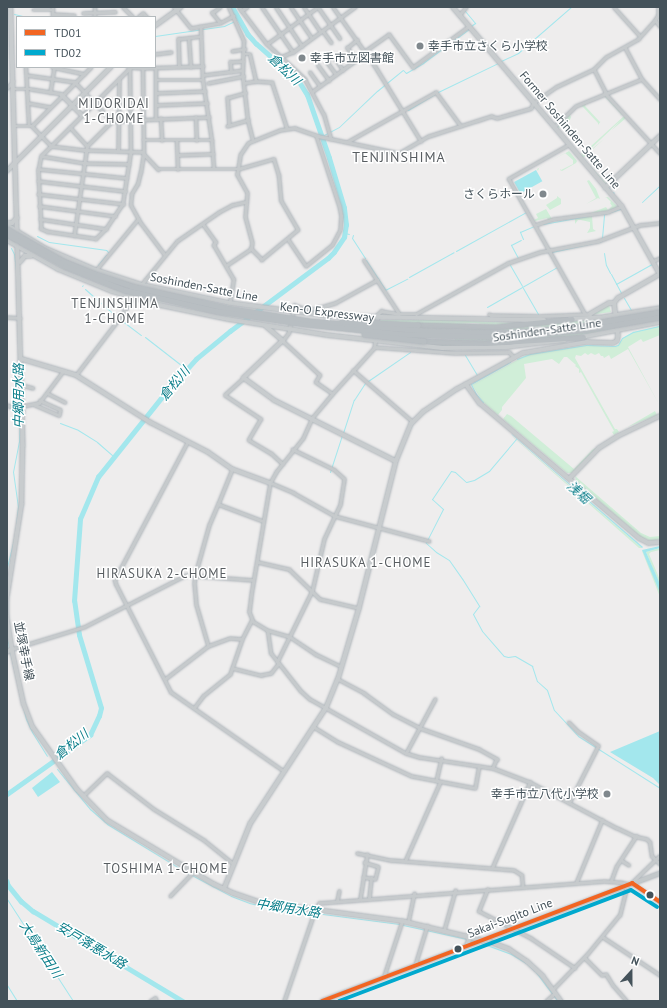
<!DOCTYPE html>
<html>
<head>
<meta charset="utf-8">
<style>
  body { margin:0 }
  #map { position:relative; width:667px; height:1008px; overflow:hidden; background:#eeeded; font-family:"PT Sans","Noto Sans JP",sans-serif }
  div>[style] { position:absolute }
  .green>* { inset:0; background:#d0eed8 }
  .water>* { inset:0; background:#a3e7ed; transform-origin:0 0 }
  .stream>* { height:1px; margin:-0.5px; padding:0 0.5px; transform-origin:0.5px; border-radius:0.5px; background:#a3e7ed }
  .river>* { height:4.5px; margin:-2.25px; padding:0 2.25px; transform-origin:2.25px; border-radius:2.25px; background:#a3e7ed }
  .roads { filter:drop-shadow(0 0 1px #b2b8bd) drop-shadow(0 0 1px #b2b8bd) }
  .street>* { height:2.5px; margin:-1.25px; padding:0 1.25px; transform-origin:1.25px; border-radius:1.25px; background:#c6cacc }
  .secondary>* { height:3.5px; margin:-1.75px; padding:0 1.75px; transform-origin:1.75px; border-radius:1.75px; background:#c8ccce }
  .primary>* { height:4px; margin:-2px; padding:0 2px; transform-origin:2px; border-radius:2px; background:#c3c8ca }
  .highway>* { height:4.5px; margin:-2.25px; padding:0 2.25px; transform-origin:2.25px; border-radius:2.25px; background:#b8bec2 }
  .bridges { filter:drop-shadow(0 0 1px #b2b8bd) drop-shadow(0 0 1px #b2b8bd) }
  .highway-bridge>* { height:4.5px; margin:-2.25px; padding:0 2.25px; transform-origin:2.25px; border-radius:2.25px; background:#b8bec2 }
  .bus-1>* { height:4px; margin:-2px; padding:0 2px; transform-origin:2px; border-radius:2px; background:#f26522 }
  .bus-2>* { height:4px; margin:-2px; padding:0 2px; transform-origin:2px; border-radius:2px; background:#00a9ce }
  .dots>* { width:11px; height:11px; translate:-50% -50%; box-sizing:border-box; border:2px solid #fff; border-radius:50% }
  span { translate:-50% -50%; white-space:nowrap; text-align:center; line-height:1.15; -webkit-text-stroke:3px #fff; paint-order:stroke }
  .poi-label { font-size:12px; color:#44525a }
  .left { translate:0 -50%; text-align:left }
  .right { translate:-100% -50%; text-align:right }
  .street-label { font-size:12px; color:#44525a }
  .water-label { font-size:13px; color:#0a7e8a; font-style:italic }
  .neighbourhood-label { font-size:13px; color:#585d61; letter-spacing:1px }
  .quarter-label { font-size:14px; color:#585d61; letter-spacing:1px }
  .frame { position:absolute; inset:0; border:8px solid #44525a; pointer-events:none }
  .legend { position:absolute; left:16px; top:16px; width:140px; height:52px; box-sizing:border-box; background:#fff; border:1px solid #b4babd; margin:0; padding:5px 7px; list-style:none; font-size:12px; color:#44525a }
  .legend li { display:flex; align-items:center; gap:8px; height:20px }
  .legend b { width:20px; border:1px solid #b4babd }
  .north { position:absolute; left:611px; top:952px; width:40px; height:40px; -webkit-text-stroke:3px #fff; paint-order:stroke; rotate:21deg; font-size:11px; font-weight:700; line-height:16px; text-align:center; color:#44525a }
  .north::after { content:''; display:block; margin:auto; width:14px; height:18px; background:#44525a; clip-path:polygon(50% 0,100% 100%,50% 72%,0 100%) }
</style>
</head>
<body>
<div id="map">
  <div class="green">
    <i style="clip-path:polygon(604px 95px,622px 114px,620px 116px,621px 114px,604px 96px,587px 103px,585px 106px,600px 122px,601px 121px,598px 125px,598px 123px,583px 107px,580px 106px)"></i>
    <i style="clip-path:polygon(576px 107px,570px 115px,571px 117px,570px 120px,564px 123px,559px 128px,557px 126px)"></i>
    <i style="clip-path:polygon(624px 116px,626px 118px,612px 130px,620px 121px,582px 157px,604px 139px,583px 158px,607px 184px,605px 185px,581px 157px,582px 155px,581px 153px,590px 147px)"></i>
    <i style="clip-path:polygon(569px 151px,577px 161px,576px 163px,562px 171px,560px 170px,560px 169px,561px 170px,573px 164px,573px 160px,565px 153px,539px 168px,538px 171px,537px 169px)"></i>
    <i style="clip-path:polygon(589px 180px,596px 189px,600px 199px,598px 198px,586px 204px,596px 198px,587px 181px)"></i>
    <i style="clip-path:polygon(557px 196px,561px 199px,561px 204px,550px 210px,546px 205px,557px 198px)"></i>
    <i style="clip-path:polygon(608px 197px,617px 206px,616px 208px,606px 211px,591px 213px,606px 207px,608px 210px,612px 206px,610px 203px,611px 202px,607px 198px,605px 198px)"></i>
    <i style="clip-path:polygon(546px 209px,552px 219px,548px 220px,547px 218px,535px 221px,534px 220px,538px 218px,536px 214px)"></i>
    <i style="clip-path:polygon(592px 216px,593px 229px,596px 231px,587px 233px,590px 228px,590px 222px,581px 220px,578px 220px,575px 224px,575px 218px)"></i>
    <i style="clip-path:polygon(609px 305px,611px 312px,590px 315px)"></i>
    <i style="clip-path:polygon(613px 318px,579px 325px,541px 328px,541px 326px,530px 327px,530px 329px,512px 330px,457px 330px)"></i>
    <i style="clip-path:polygon(381px 320px,444px 320px,519px 323px,494px 325px,473px 323px,445px 325px,379px 321px)"></i>
    <i style="clip-path:polygon(660px 326px,660px 335px,643px 342px,641px 339px,628px 347px,660px 406px,628px 349px,611px 359px,609px 355px,604px 358px,603px 356px,601px 356px,599px 353px,595px 355px,591px 353px,588px 355px,585px 353px,581px 356px,576px 355px,575px 358px,615px 429px,617px 429px,619px 432px,614px 435px,612px 432px,614px 431px,581px 372px,579px 373px,579px 369px,575px 366px,576px 365px,567px 357px,564px 357px,559px 364px,552px 359px,524px 364px,526px 378px,502px 407px,502px 410px,498px 415px,483px 402px,472px 385px,526px 355px,587px 345px,613px 347px,618px 345px,623px 338px,633px 332px)"></i>
    <i style="clip-path:polygon(615px 328px,578px 336px,494px 341px,455px 340px,455px 339px,538px 337px)"></i>
    <i style="clip-path:polygon(381px 338px,457px 346px,524px 344px,498px 346px,454px 347px,406px 343px)"></i>
    <i style="clip-path:polygon(655px 411px,657px 415px,623px 429px,626px 428px)"></i>
    <i style="clip-path:polygon(507px 414px,511px 416px,574px 469px,592px 450px,599px 446px,572px 473px,567px 473px,503px 419px)"></i>
    <i style="clip-path:polygon(511px 434px,512px 436px,642px 548px,639px 548px,515px 439px,512px 436px)"></i>
    <i style="clip-path:polygon(575px 476px,641px 533px,650px 537px,660px 536px,660px 539px,651px 541px,641px 537px,576px 481px)"></i>
    <i style="clip-path:polygon(660px 548px,660px 550px,651px 552px,649px 554px,660px 580px,660px 585px,646px 552px)"></i>
    <i style="clip-path:polygon(642px 550px,659px 587px,660px 597px,642px 551px)"></i>
  </div>
  <div class="water">
    <i style="left:536px;top:170px;width:13px;height:25px;rotate:61deg"></i>
    <i style="clip-path:polygon(511px 434px,513px 435px,643px 547px,642px 548px)"></i>
    <i style="clip-path:polygon(660px 546px,660px 548px,646px 552px,660px 584px,660px 593px,642px 550px)"></i>
    <i style="clip-path:polygon(660px 731px,660px 785px,653px 778px,610px 752px)"></i>
    <i style="clip-path:polygon(52px 772px,60px 782px,38px 797px,32px 788px)"></i>
  </div>
  <div class="stream">
    <i style="left:465px;top:11px;width:16px;rotate:50deg"></i>
    <i style="left:475px;top:23px;width:5px;rotate:143deg"></i>
    <i style="left:14px;top:14px;width:13px;rotate:13deg"></i>
    <i style="left:155px;top:36px;width:70px;rotate:-8.2deg"></i>
    <i style="left:224px;top:26px;width:17px;rotate:-25deg"></i>
    <i style="left:501px;top:61px;width:19px;rotate:-25deg"></i>
    <i style="left:518px;top:53px;width:70px;rotate:-41deg"></i>
    <i style="left:438px;top:92px;width:67px;rotate:-25.8deg"></i>
    <i style="left:408px;top:110px;width:31px;rotate:-31deg"></i>
    <i style="left:555px;top:124px;width:6px;rotate:-45deg"></i>
    <i style="left:322px;top:136px;width:19px;rotate:-28deg"></i>
    <i style="left:339px;top:127px;width:52px;rotate:-43.5deg"></i>
    <i style="left:377px;top:91px;width:33px;rotate:-39deg"></i>
    <i style="left:403px;top:70px;width:4px;rotate:45deg"></i>
    <i style="left:406px;top:73px;width:20px;rotate:-30deg"></i>
    <i style="left:423px;top:63px;width:57px;rotate:-36.5deg"></i>
    <i style="left:609px;top:188px;width:1px;rotate:45deg"></i>
    <i style="left:613px;top:192px;width:1px;rotate:45deg"></i>
    <i style="left:642px;top:202px;width:25px;rotate:-43deg"></i>
    <i style="left:598px;top:214px;width:6px"></i>
    <i style="left:543px;top:224px;width:45px;rotate:-10.3deg"></i>
    <i style="left:345px;top:233px;width:4px;rotate:14deg"></i>
    <i style="left:353px;top:235px;width:3px;rotate:108deg"></i>
    <i style="left:352px;top:238px;width:24px;rotate:57deg"></i>
    <i style="left:37px;top:236px;width:13px;rotate:27deg"></i>
    <i style="left:49px;top:242px;width:58px;rotate:8deg"></i>
    <i style="left:106px;top:250px;width:3px;rotate:45deg"></i>
    <i style="left:602px;top:238px;width:24px;rotate:-85deg"></i>
    <i style="left:604px;top:214px;width:17px;rotate:-17deg"></i>
    <i style="left:523px;top:239px;width:8px;rotate:-113deg"></i>
    <i style="left:520px;top:232px;width:15px;rotate:-23deg"></i>
    <i style="left:11px;top:248px;width:7px;rotate:63deg"></i>
    <i style="left:14px;top:254px;width:16px;rotate:83deg"></i>
    <i style="left:456px;top:251px;width:80px;rotate:-29.1deg"></i>
    <i style="left:552px;top:253px;width:1px;rotate:-90deg"></i>
    <i style="left:552px;top:252px;width:51px;rotate:-12.4deg"></i>
    <i style="left:604px;top:253px;width:12px;rotate:81deg"></i>
    <i style="left:606px;top:265px;width:9px;rotate:63deg"></i>
    <i style="left:518px;top:258px;width:15px;rotate:-118deg"></i>
    <i style="left:511px;top:245px;width:11px;rotate:-27deg"></i>
    <i style="left:366px;top:260px;width:35px;rotate:57deg"></i>
    <i style="left:98px;top:265px;width:13px;rotate:-51deg"></i>
    <i style="left:510px;top:265px;width:24px;rotate:60deg"></i>
    <i style="left:611px;top:274px;width:21px;rotate:62deg"></i>
    <i style="left:409px;top:277px;width:51px;rotate:-29.1deg"></i>
    <i style="left:616px;top:284px;width:41px;rotate:-29.1deg"></i>
    <i style="left:82px;top:286px;width:1px;rotate:-45deg"></i>
    <i style="left:523px;top:288px;width:30px;rotate:60deg"></i>
    <i style="left:85px;top:289px;width:43px;rotate:41.2deg"></i>
    <i style="left:385px;top:290px;width:25px;rotate:-27deg"></i>
    <i style="left:624px;top:298px;width:14px;rotate:60deg"></i>
    <i style="left:487px;top:307px;width:81px;rotate:-29.7deg"></i>
    <i style="left:121px;top:320px;width:25px;rotate:37deg"></i>
    <i style="left:18px;top:325px;width:83px;rotate:88.6deg"></i>
    <i style="left:145px;top:337px;width:46px;rotate:37.9deg"></i>
    <i style="left:465px;top:355px;width:23px;rotate:59deg"></i>
    <i style="left:517px;top:359px;width:14px;rotate:-21deg"></i>
    <i style="left:530px;top:354px;width:57px;rotate:-9.1deg"></i>
    <i style="left:586px;top:345px;width:29px;rotate:2deg"></i>
    <i style="left:615px;top:346px;width:3px;rotate:-18deg"></i>
    <i style="left:618px;top:345px;width:8px;rotate:-60deg"></i>
    <i style="left:622px;top:338px;width:13px;rotate:-29deg"></i>
    <i style="left:633px;top:332px;width:28px;rotate:-13deg"></i>
    <i style="left:184px;top:367px;width:4px;rotate:34deg"></i>
    <i style="left:368px;top:381px;width:51px;rotate:-34.6deg"></i>
    <i style="left:483px;top:402px;width:11px;rotate:-131deg"></i>
    <i style="left:476px;top:394px;width:11px;rotate:-117deg"></i>
    <i style="left:471px;top:384px;width:45px;rotate:-29.4deg"></i>
    <i style="left:60px;top:423px;width:19px;rotate:21deg"></i>
    <i style="left:78px;top:430px;width:22px;rotate:32deg"></i>
    <i style="left:97px;top:442px;width:23px;rotate:41deg"></i>
    <i style="left:343px;top:433px;width:35px;rotate:-72deg"></i>
    <i style="left:354px;top:400px;width:20px;rotate:-57deg"></i>
    <i style="left:516px;top:439px;width:42px;rotate:130.2deg"></i>
    <i style="left:489px;top:471px;width:17px;rotate:149deg"></i>
    <i style="left:474px;top:480px;width:8px;rotate:166deg"></i>
    <i style="left:466px;top:482px;width:15px;rotate:-138deg"></i>
    <i style="left:455px;top:472px;width:4px;rotate:-166deg"></i>
    <i style="left:451px;top:471px;width:34px;rotate:124deg"></i>
    <i style="left:432px;top:499px;width:15px;rotate:42deg"></i>
    <i style="left:443px;top:509px;width:38px;rotate:117deg"></i>
    <i style="left:426px;top:543px;width:13px;rotate:42deg"></i>
    <i style="left:436px;top:552px;width:15px;rotate:32deg"></i>
    <i style="left:449px;top:560px;width:24px;rotate:55deg"></i>
    <i style="left:463px;top:580px;width:31px;rotate:58deg"></i>
    <i style="left:479px;top:606px;width:10px;rotate:127deg"></i>
    <i style="left:473px;top:614px;width:19px;rotate:62deg"></i>
    <i style="left:482px;top:631px;width:33px;rotate:49deg"></i>
    <i style="left:504px;top:656px;width:4px;rotate:14deg"></i>
    <i style="left:508px;top:657px;width:7px;rotate:-8deg"></i>
    <i style="left:515px;top:656px;width:20px;rotate:30deg"></i>
    <i style="left:532px;top:666px;width:16px;rotate:72deg"></i>
    <i style="left:537px;top:681px;width:13px;rotate:42deg"></i>
    <i style="left:547px;top:690px;width:21px;rotate:71deg"></i>
    <i style="left:554px;top:710px;width:35px;rotate:47deg"></i>
    <i style="left:578px;top:736px;width:97px;rotate:32.4deg"></i>
    <i style="left:330px;top:472px;width:38px;rotate:-72deg"></i>
    <i style="left:7px;top:567px;width:33px;rotate:-76deg"></i>
    <i style="left:15px;top:535px;width:28px;rotate:-84deg"></i>
    <i style="left:18px;top:507px;width:35px;rotate:-98deg"></i>
    <i style="left:13px;top:472px;width:31px;rotate:-79deg"></i>
    <i style="left:19px;top:442px;width:31px;rotate:-88deg"></i>
    <i style="left:7px;top:636px;width:13px;rotate:81deg"></i>
    <i style="left:10px;top:652px;width:69px;rotate:76.6deg"></i>
    <i style="left:26px;top:719px;width:14px;rotate:65deg"></i>
    <i style="left:32px;top:732px;width:28px;rotate:58deg"></i>
    <i style="left:57px;top:769px;width:52px;rotate:50.5deg"></i>
    <i style="left:90px;top:809px;width:23px;rotate:41deg"></i>
    <i style="left:107px;top:824px;width:90px;rotate:31.4deg"></i>
    <i style="left:184px;top:871px;width:53px;rotate:28deg"></i>
    <i style="left:231px;top:896px;width:19px;rotate:21deg"></i>
    <i style="left:249px;top:903px;width:34px;rotate:12deg"></i>
    <i style="left:282px;top:910px;width:30px;rotate:6deg"></i>
    <i style="left:7px;top:899px;width:121px;rotate:57.1deg"></i>
    <i style="left:315px;top:913px;width:85px;rotate:7.5deg"></i>
    <i style="left:403px;top:925px;width:65px;rotate:12.5deg"></i>
    <i style="left:481px;top:943px;width:32px;rotate:20deg"></i>
    <i style="left:511px;top:954px;width:17px;rotate:31deg"></i>
    <i style="left:526px;top:963px;width:12px;rotate:42deg"></i>
    <i style="left:535px;top:971px;width:38px;rotate:53deg"></i>
    <i style="left:7px;top:985px;width:19px;rotate:58deg"></i>
  </div>
  <div class="river">
    <i style="left:7px;top:794px;width:102px;rotate:-35.4deg"></i>
    <i style="left:90px;top:735px;width:21px;rotate:-65deg"></i>
    <i style="left:99px;top:716px;width:8px;rotate:-76deg"></i>
    <i style="left:101px;top:708px;width:76px;rotate:-106.8deg"></i>
    <i style="left:79px;top:635px;width:34px;rotate:-98deg"></i>
    <i style="left:74px;top:601px;width:82px;rotate:-85.8deg"></i>
    <i style="left:80px;top:519px;width:46px;rotate:-66.8deg"></i>
    <i style="left:98px;top:477px;width:101px;rotate:-51.4deg"></i>
    <i style="left:161px;top:398px;width:52px;rotate:-48.1deg"></i>
    <i style="left:196px;top:359px;width:44px;rotate:-39.5deg"></i>
    <i style="left:230px;top:331px;width:122px;rotate:-36.7deg"></i>
    <i style="left:328px;top:258px;width:8px;rotate:-45deg"></i>
    <i style="left:334px;top:252px;width:18px;rotate:-56deg"></i>
    <i style="left:344px;top:237px;width:12px;rotate:-81deg"></i>
    <i style="left:346px;top:225px;width:17px;rotate:-97deg"></i>
    <i style="left:344px;top:208px;width:52px;rotate:-106.7deg"></i>
    <i style="left:329px;top:158px;width:67px;rotate:-109.2deg"></i>
    <i style="left:307px;top:95px;width:15px;rotate:-122deg"></i>
    <i style="left:299px;top:82px;width:57px;rotate:-138.5deg"></i>
    <i style="left:256px;top:44px;width:12px;rotate:-132deg"></i>
    <i style="left:248px;top:35px;width:32px;rotate:-120deg"></i>
    <i style="left:7px;top:881px;width:4px;rotate:76deg"></i>
    <i style="left:8px;top:885px;width:21px;rotate:51deg"></i>
    <i style="left:21px;top:901px;width:16px;rotate:40deg"></i>
    <i style="left:33px;top:911px;width:175px;rotate:31deg"></i>
  </div>
  <div class="roads">
    <div class="street">
      <i style="left:53px;top:7px;width:10px;rotate:90deg"></i>
      <i style="left:95px;top:7px;width:10px;rotate:90deg"></i>
      <i style="left:123px;top:7px;width:14px;rotate:45deg"></i>
      <i style="left:174px;top:7px;width:27px;rotate:51deg"></i>
      <i style="left:191px;top:28px;width:29px;rotate:-10deg"></i>
      <i style="left:220px;top:23px;width:15px;rotate:-28deg"></i>
      <i style="left:229px;top:7px;width:37px;rotate:66deg"></i>
      <i style="left:244px;top:41px;width:35px;rotate:92deg"></i>
      <i style="left:243px;top:76px;width:44px;rotate:83.5deg"></i>
      <i style="left:248px;top:120px;width:21px;rotate:76deg"></i>
      <i style="left:239px;top:7px;width:46px;rotate:52.9deg"></i>
      <i style="left:267px;top:44px;width:52px;rotate:42.6deg"></i>
      <i style="left:305px;top:79px;width:40px;rotate:62deg"></i>
      <i style="left:324px;top:114px;width:26px;rotate:74deg"></i>
      <i style="left:262px;top:7px;width:55px;rotate:55.4deg"></i>
      <i style="left:276px;top:7px;width:47px;rotate:56.3deg"></i>
      <i style="left:291px;top:7px;width:37px;rotate:56deg"></i>
      <i style="left:304px;top:7px;width:30px;rotate:56deg"></i>
      <i style="left:318px;top:7px;width:38px;rotate:55deg"></i>
      <i style="left:333px;top:7px;width:72px;rotate:54.6deg"></i>
      <i style="left:375px;top:66px;width:88px;rotate:58.5deg"></i>
      <i style="left:614px;top:7px;width:39px;rotate:48deg"></i>
      <i style="left:33px;top:10px;width:20px"></i>
      <i style="left:241px;top:11px;width:7px;rotate:-34deg"></i>
      <i style="left:83px;top:13px;width:32px;rotate:-2deg"></i>
      <i style="left:53px;top:14px;width:21px;rotate:3deg"></i>
      <i style="left:460px;top:14px;width:9px;rotate:-49deg"></i>
      <i style="left:138px;top:17px;width:6px;rotate:-39deg"></i>
      <i style="left:143px;top:13px;width:6px;rotate:45deg"></i>
      <i style="left:655px;top:20px;width:8px;rotate:50deg"></i>
      <i style="left:220px;top:23px;width:13px;rotate:-129deg"></i>
      <i style="left:212px;top:13px;width:10px;rotate:-37deg"></i>
      <i style="left:201px;top:26px;width:54px;rotate:87.9deg"></i>
      <i style="left:203px;top:80px;width:61px;rotate:81.5deg"></i>
      <i style="left:212px;top:140px;width:28px;rotate:86deg"></i>
      <i style="left:323px;top:31px;width:14px;rotate:54deg"></i>
      <i style="left:189px;top:38px;width:29px;rotate:86deg"></i>
      <i style="left:267px;top:44px;width:63px;rotate:-36deg"></i>
      <i style="left:625px;top:47px;width:36px;rotate:62deg"></i>
      <i style="left:642px;top:79px;width:27px;rotate:48deg"></i>
      <i style="left:232px;top:51px;width:13px;rotate:-9deg"></i>
      <i style="left:365px;top:51px;width:29px;rotate:-35deg"></i>
      <i style="left:389px;top:34px;width:41px;rotate:54deg"></i>
      <i style="left:413px;top:67px;width:69px;rotate:-36.2deg"></i>
      <i style="left:155px;top:54px;width:16px;rotate:-7deg"></i>
      <i style="left:244px;top:54px;width:6px"></i>
      <i style="left:250px;top:54px;width:28px;rotate:77deg"></i>
      <i style="left:256px;top:81px;width:16px;rotate:4deg"></i>
      <i style="left:272px;top:82px;width:48px;rotate:71.9deg"></i>
      <i style="left:281px;top:57px;width:13px;rotate:-23deg"></i>
      <i style="left:293px;top:52px;width:77px;rotate:-36deg"></i>
      <i style="left:356px;top:60px;width:15px;rotate:-127deg"></i>
      <i style="left:347px;top:48px;width:13px;rotate:-39deg"></i>
      <i style="left:318px;top:65px;width:19px;rotate:54deg"></i>
      <i style="left:26px;top:67px;width:58px;rotate:87deg"></i>
      <i style="left:52px;top:67px;width:33px;rotate:12deg"></i>
      <i style="left:128px;top:67px;width:15px;rotate:4deg"></i>
      <i style="left:143px;top:68px;width:60px;rotate:-1.9deg"></i>
      <i style="left:143px;top:67px;width:87px;rotate:89.3deg"></i>
      <i style="left:144px;top:154px;width:18px;rotate:99deg"></i>
      <i style="left:141px;top:172px;width:12px;rotate:104deg"></i>
      <i style="left:138px;top:184px;width:12px;rotate:121deg"></i>
      <i style="left:132px;top:194px;width:11px;rotate:95deg"></i>
      <i style="left:131px;top:205px;width:21px;rotate:61deg"></i>
      <i style="left:141px;top:223px;width:40px;rotate:53deg"></i>
      <i style="left:179px;top:67px;width:28px;rotate:-92deg"></i>
      <i style="left:178px;top:39px;width:23px;rotate:-7deg"></i>
      <i style="left:130px;top:68px;width:84px;rotate:89.3deg"></i>
      <i style="left:131px;top:152px;width:53px;rotate:98.7deg"></i>
      <i style="left:123px;top:204px;width:30px;rotate:124deg"></i>
      <i style="left:106px;top:229px;width:14px;rotate:135deg"></i>
      <i style="left:96px;top:239px;width:49px;rotate:-171.7deg"></i>
      <i style="left:48px;top:232px;width:8px;rotate:-157deg"></i>
      <i style="left:41px;top:229px;width:58px;rotate:-93deg"></i>
      <i style="left:38px;top:171px;width:15px;rotate:-79deg"></i>
      <i style="left:41px;top:156px;width:125px;rotate:-44.7deg"></i>
      <i style="left:156px;top:68px;width:51px;rotate:90deg"></i>
      <i style="left:594px;top:69px;width:27px;rotate:63deg"></i>
      <i style="left:231px;top:72px;width:10px;rotate:-96deg"></i>
      <i style="left:230px;top:62px;width:13px;rotate:-4deg"></i>
      <i style="left:310px;top:72px;width:17px;rotate:54deg"></i>
      <i style="left:26px;top:75px;width:49px;rotate:8.1deg"></i>
      <i style="left:75px;top:82px;width:54px;rotate:46.5deg"></i>
      <i style="left:203px;top:75px;width:39px;rotate:-7deg"></i>
      <i style="left:336px;top:75px;width:17px;rotate:-126deg"></i>
      <i style="left:326px;top:61px;width:9px;rotate:-41deg"></i>
      <i style="left:333px;top:55px;width:18px;rotate:56deg"></i>
      <i style="left:156px;top:80px;width:47px"></i>
      <i style="left:208px;top:83px;width:36px;rotate:-11deg"></i>
      <i style="left:244px;top:83px;width:12px;rotate:-9deg"></i>
      <i style="left:7px;top:88px;width:9px;rotate:-49deg"></i>
      <i style="left:14px;top:89px;width:17px"></i>
      <i style="left:31px;top:89px;width:30px;rotate:9deg"></i>
      <i style="left:313px;top:91px;width:65px;rotate:-35.6deg"></i>
      <i style="left:50px;top:93px;width:26px;rotate:-81deg"></i>
      <i style="left:156px;top:93px;width:49px;rotate:-2.3deg"></i>
      <i style="left:605px;top:93px;width:81px;rotate:47.5deg"></i>
      <i style="left:28px;top:103px;width:22px;rotate:10deg"></i>
      <i style="left:156px;top:105px;width:51px;rotate:-2.2deg"></i>
      <i style="left:196px;top:117px;width:23px;rotate:88deg"></i>
      <i style="left:161px;top:118px;width:22px;rotate:87deg"></i>
      <i style="left:229px;top:125px;width:27px;rotate:-94deg"></i>
      <i style="left:227px;top:98px;width:19px;rotate:-16deg"></i>
      <i style="left:15px;top:126px;width:17px"></i>
      <i style="left:32px;top:126px;width:28px;rotate:46deg"></i>
      <i style="left:51px;top:146px;width:35px;rotate:7deg"></i>
      <i style="left:86px;top:150px;width:57px;rotate:2deg"></i>
      <i style="left:32px;top:126px;width:83px;rotate:-45deg"></i>
      <i style="left:227px;top:126px;width:22px;rotate:-16deg"></i>
      <i style="left:70px;top:127px;width:25px;rotate:48deg"></i>
      <i style="left:554px;top:127px;width:30px;rotate:-44deg"></i>
      <i style="left:576px;top:106px;width:71px;rotate:-22.2deg"></i>
      <i style="left:143px;top:140px;width:69px"></i>
      <i style="left:177px;top:140px;width:29px;rotate:88deg"></i>
      <i style="left:347px;top:142px;width:102px;rotate:-29.3deg"></i>
      <i style="left:436px;top:92px;width:42px;rotate:53.7deg"></i>
      <i style="left:569px;top:145px;width:69px;rotate:150.5deg"></i>
      <i style="left:509px;top:179px;width:155px;rotate:60.6deg"></i>
      <i style="left:118px;top:151px;width:72px;rotate:-89.2deg"></i>
      <i style="left:144px;top:154px;width:21px;rotate:47deg"></i>
      <i style="left:158px;top:169px;width:80px"></i>
      <i style="left:238px;top:169px;width:37px;rotate:-16deg"></i>
      <i style="left:274px;top:159px;width:17px;rotate:73deg"></i>
      <i style="left:279px;top:175px;width:25px;rotate:85deg"></i>
      <i style="left:281px;top:200px;width:34px;rotate:60deg"></i>
      <i style="left:298px;top:230px;width:47px;rotate:140.2deg"></i>
      <i style="left:262px;top:260px;width:16px;rotate:-135deg"></i>
      <i style="left:178px;top:155px;width:35px;rotate:-2deg"></i>
      <i style="left:41px;top:156px;width:44px;rotate:9.2deg"></i>
      <i style="left:84px;top:163px;width:45px;rotate:1.3deg"></i>
      <i style="left:38px;top:169px;width:89px;rotate:5.8deg"></i>
      <i style="left:38px;top:181px;width:88px;rotate:6.6deg"></i>
      <i style="left:38px;top:194px;width:86px;rotate:6.7deg"></i>
      <i style="left:39px;top:206px;width:77px;rotate:7.5deg"></i>
      <i style="left:40px;top:219px;width:67px;rotate:8.6deg"></i>
      <i style="left:203px;top:224px;width:22px;rotate:54deg"></i>
      <i style="left:216px;top:242px;width:4px;rotate:124deg"></i>
      <i style="left:214px;top:245px;width:39px;rotate:60deg"></i>
      <i style="left:234px;top:279px;width:24px;rotate:99deg"></i>
      <i style="left:535px;top:225px;width:20px;rotate:-18deg"></i>
      <i style="left:554px;top:219px;width:54px;rotate:-7.4deg"></i>
      <i style="left:608px;top:212px;width:15px;rotate:-23deg"></i>
      <i style="left:74px;top:236px;width:91px;rotate:-81.8deg"></i>
      <i style="left:87px;top:146px;width:35px;rotate:-45deg"></i>
      <i style="left:112px;top:121px;width:97px;rotate:-2.4deg"></i>
      <i style="left:288px;top:239px;width:32px;rotate:56deg"></i>
      <i style="left:306px;top:266px;width:33px;rotate:-39deg"></i>
      <i style="left:332px;top:245px;width:17px;rotate:-62deg"></i>
      <i style="left:340px;top:230px;width:14px;rotate:-86deg"></i>
      <i style="left:341px;top:216px;width:10px;rotate:-101deg"></i>
      <i style="left:339px;top:206px;width:74px;rotate:-108.2deg"></i>
      <i style="left:364px;top:260px;width:64px;rotate:56.6deg"></i>
      <i style="left:653px;top:261px;width:8px;rotate:-23deg"></i>
      <i style="left:227px;top:265px;width:29px;rotate:-34deg"></i>
      <i style="left:251px;top:249px;width:6px;rotate:-81deg"></i>
      <i style="left:252px;top:243px;width:27px;rotate:-105deg"></i>
      <i style="left:245px;top:217px;width:24px;rotate:-85deg"></i>
      <i style="left:247px;top:193px;width:21px;rotate:-119deg"></i>
      <i style="left:237px;top:175px;width:20px;rotate:-81deg"></i>
      <i style="left:240px;top:155px;width:14px;rotate:-56deg"></i>
      <i style="left:248px;top:143px;width:35px;rotate:-22deg"></i>
      <i style="left:280px;top:130px;width:15px;rotate:-8deg"></i>
      <i style="left:295px;top:128px;width:24px;rotate:19deg"></i>
      <i style="left:318px;top:136px;width:83px;rotate:11.9deg"></i>
      <i style="left:399px;top:153px;width:34px;rotate:-30deg"></i>
      <i style="left:429px;top:136px;width:49px;rotate:-17.7deg"></i>
      <i style="left:476px;top:121px;width:16px;rotate:-18deg"></i>
      <i style="left:491px;top:116px;width:6px;rotate:18deg"></i>
      <i style="left:497px;top:118px;width:35px;rotate:-16deg"></i>
      <i style="left:531px;top:108px;width:5px;rotate:-68deg"></i>
      <i style="left:533px;top:103px;width:28px;rotate:-35deg"></i>
      <i style="left:556px;top:87px;width:42px;rotate:-25.3deg"></i>
      <i style="left:594px;top:69px;width:17px;rotate:-45deg"></i>
      <i style="left:606px;top:57px;width:37px;rotate:-29deg"></i>
      <i style="left:638px;top:39px;width:25px;rotate:-48deg"></i>
      <i style="left:655px;top:20px;width:6px;rotate:-59deg"></i>
      <i style="left:658px;top:15px;width:8px;rotate:-90deg"></i>
      <i style="left:96px;top:270px;width:66px;rotate:-50.5deg"></i>
      <i style="left:489px;top:314px;width:2px;rotate:27deg"></i>
      <i style="left:491px;top:315px;width:49px;rotate:1.2deg"></i>
      <i style="left:540px;top:316px;width:50px;rotate:-2.3deg"></i>
      <i style="left:7px;top:317px;width:13px;rotate:4deg"></i>
      <i style="left:292px;top:318px;width:13px;rotate:-81deg"></i>
      <i style="left:294px;top:305px;width:12px;rotate:20deg"></i>
      <i style="left:305px;top:309px;width:10px"></i>
      <i style="left:315px;top:309px;width:21px;rotate:-17deg"></i>
      <i style="left:335px;top:303px;width:48px;rotate:-28.7deg"></i>
      <i style="left:291px;top:323px;width:10px;rotate:101deg"></i>
      <i style="left:289px;top:333px;width:10px;rotate:127deg"></i>
      <i style="left:283px;top:341px;width:50px;rotate:42.6deg"></i>
      <i style="left:320px;top:375px;width:8px;rotate:120deg"></i>
      <i style="left:316px;top:382px;width:19px;rotate:35deg"></i>
      <i style="left:377px;top:324px;width:9px;rotate:-90deg"></i>
      <i style="left:377px;top:315px;width:6px;rotate:-45deg"></i>
      <i style="left:381px;top:311px;width:18px;rotate:9deg"></i>
      <i style="left:399px;top:314px;width:17px"></i>
      <i style="left:416px;top:314px;width:105px;rotate:-29deg"></i>
      <i style="left:508px;top:263px;width:34px;rotate:-19deg"></i>
      <i style="left:540px;top:252px;width:59px;rotate:-10.7deg"></i>
      <i style="left:598px;top:241px;width:45px;rotate:-20.9deg"></i>
      <i style="left:640px;top:225px;width:20px;rotate:-6deg"></i>
      <i style="left:375px;top:347px;width:80px;rotate:4.3deg"></i>
      <i style="left:455px;top:353px;width:54px;rotate:-1.1deg"></i>
      <i style="left:509px;top:352px;width:7px;rotate:45deg"></i>
      <i style="left:353px;top:370px;width:79px;rotate:40.9deg"></i>
      <i style="left:76px;top:375px;width:69px;rotate:-52.6deg"></i>
      <i style="left:118px;top:320px;width:48px;rotate:-56deg"></i>
      <i style="left:145px;top:280px;width:50px;rotate:-50.6deg"></i>
      <i style="left:177px;top:241px;width:51px;rotate:-34.6deg"></i>
      <i style="left:219px;top:212px;width:15px;rotate:-28deg"></i>
      <i style="left:232px;top:205px;width:13px;rotate:-13deg"></i>
      <i style="left:244px;top:378px;width:25px;rotate:138deg"></i>
      <i style="left:225px;top:395px;width:43px;rotate:33.7deg"></i>
      <i style="left:261px;top:419px;width:24px;rotate:120deg"></i>
      <i style="left:249px;top:440px;width:26px;rotate:31deg"></i>
      <i style="left:271px;top:453px;width:16px;rotate:43deg"></i>
      <i style="left:22px;top:385px;width:11px;rotate:15deg"></i>
      <i style="left:47px;top:393px;width:20px;rotate:27deg"></i>
      <i style="left:7px;top:405px;width:17px;rotate:21deg"></i>
      <i style="left:35px;top:405px;width:26px;rotate:23deg"></i>
      <i style="left:59px;top:415px;width:5px;rotate:-79deg"></i>
      <i style="left:60px;top:410px;width:22px;rotate:-156deg"></i>
      <i style="left:23px;top:406px;width:16px;rotate:-11deg"></i>
      <i style="left:39px;top:403px;width:40px;rotate:-53deg"></i>
      <i style="left:188px;top:442px;width:156px;rotate:117.9deg"></i>
      <i style="left:115px;top:580px;width:4px;rotate:76deg"></i>
      <i style="left:116px;top:584px;width:121px;rotate:63deg"></i>
      <i style="left:171px;top:692px;width:138px;rotate:35deg"></i>
      <i style="left:271px;top:483px;width:25px;rotate:23deg"></i>
      <i style="left:294px;top:493px;width:47px;rotate:29.3deg"></i>
      <i style="left:335px;top:516px;width:97px;rotate:14.9deg"></i>
      <i style="left:218px;top:504px;width:38px;rotate:-68deg"></i>
      <i style="left:258px;top:562px;width:32px;rotate:13deg"></i>
      <i style="left:289px;top:569px;width:43px;rotate:44.1deg"></i>
      <i style="left:320px;top:599px;width:40px;rotate:13deg"></i>
      <i style="left:268px;top:631px;width:22px;rotate:82deg"></i>
      <i style="left:271px;top:653px;width:48px;rotate:51.7deg"></i>
      <i style="left:301px;top:691px;width:12px;rotate:42deg"></i>
      <i style="left:310px;top:699px;width:110px;rotate:29.4deg"></i>
      <i style="left:406px;top:753px;width:14px;rotate:17deg"></i>
      <i style="left:419px;top:757px;width:75px;rotate:8.5deg"></i>
      <i style="left:493px;top:768px;width:40px;rotate:21deg"></i>
      <i style="left:530px;top:782px;width:98px;rotate:27.9deg"></i>
      <i style="left:617px;top:828px;width:19px;rotate:25deg"></i>
      <i style="left:634px;top:836px;width:13px;rotate:13deg"></i>
      <i style="left:647px;top:839px;width:4px;rotate:45deg"></i>
      <i style="left:650px;top:842px;width:14px;rotate:82deg"></i>
      <i style="left:652px;top:856px;width:11px;rotate:45deg"></i>
      <i style="left:208px;top:646px;width:43px;rotate:-106.3deg"></i>
      <i style="left:196px;top:605px;width:21px;rotate:-95deg"></i>
      <i style="left:194px;top:584px;width:9px;rotate:-84deg"></i>
      <i style="left:195px;top:575px;width:52px;rotate:-74.4deg"></i>
      <i style="left:209px;top:525px;width:23px;rotate:-67deg"></i>
      <i style="left:218px;top:504px;width:48px;rotate:20.7deg"></i>
      <i style="left:12px;top:649px;width:75px;rotate:-17deg"></i>
      <i style="left:84px;top:627px;width:114px;rotate:-27deg"></i>
      <i style="left:186px;top:575px;width:67px;rotate:4.3deg"></i>
      <i style="left:277px;top:662px;width:79px;rotate:-63.8deg"></i>
      <i style="left:312px;top:591px;width:53px;rotate:-77deg"></i>
      <i style="left:324px;top:539px;width:38px;rotate:-65deg"></i>
      <i style="left:340px;top:505px;width:26px;rotate:-81deg"></i>
      <i style="left:344px;top:479px;width:13px;rotate:-138deg"></i>
      <i style="left:334px;top:470px;width:46px;rotate:-154deg"></i>
      <i style="left:341px;top:667px;width:28px;rotate:-154deg"></i>
      <i style="left:316px;top:655px;width:32px;rotate:-146deg"></i>
      <i style="left:289px;top:637px;width:22px;rotate:-164deg"></i>
      <i style="left:268px;top:631px;width:17px;rotate:-149deg"></i>
      <i style="left:253px;top:622px;width:11px;rotate:-112deg"></i>
      <i style="left:249px;top:612px;width:17px;rotate:-83deg"></i>
      <i style="left:251px;top:595px;width:114px;rotate:-80.4deg"></i>
      <i style="left:270px;top:483px;width:13px;rotate:-61deg"></i>
      <i style="left:276px;top:472px;width:43px;rotate:-51.5deg"></i>
      <i style="left:303px;top:438px;width:22px;rotate:-66deg"></i>
      <i style="left:312px;top:418px;width:31px;rotate:-50deg"></i>
      <i style="left:332px;top:394px;width:62px;rotate:-47.6deg"></i>
      <i style="left:374px;top:348px;width:13px;rotate:-81deg"></i>
      <i style="left:232px;top:668px;width:30px;rotate:14deg"></i>
      <i style="left:261px;top:675px;width:10px;rotate:-11deg"></i>
      <i style="left:271px;top:673px;width:11px;rotate:-52deg"></i>
      <i style="left:165px;top:679px;width:54px;rotate:-37.5deg"></i>
      <i style="left:208px;top:646px;width:23px;rotate:-20deg"></i>
      <i style="left:230px;top:638px;width:12px;rotate:5deg"></i>
      <i style="left:338px;top:679px;width:30px;rotate:28deg"></i>
      <i style="left:364px;top:693px;width:36px;rotate:36deg"></i>
      <i style="left:393px;top:714px;width:30px;rotate:27deg"></i>
      <i style="left:420px;top:728px;width:63px;rotate:19.6deg"></i>
      <i style="left:479px;top:749px;width:21px;rotate:29deg"></i>
      <i style="left:497px;top:759px;width:10px;rotate:114deg"></i>
      <i style="left:194px;top:708px;width:15px;rotate:-53deg"></i>
      <i style="left:203px;top:696px;width:35px;rotate:-39deg"></i>
      <i style="left:230px;top:674px;width:37px;rotate:-71deg"></i>
      <i style="left:242px;top:639px;width:20px;rotate:-63deg"></i>
      <i style="left:314px;top:727px;width:28px;rotate:32deg"></i>
      <i style="left:338px;top:742px;width:81px;rotate:24.7deg"></i>
      <i style="left:412px;top:776px;width:64px;rotate:10.8deg"></i>
      <i style="left:475px;top:788px;width:22px;rotate:-80deg"></i>
      <i style="left:406px;top:753px;width:61px;rotate:-61.8deg"></i>
      <i style="left:436px;top:781px;width:23px;rotate:-77deg"></i>
      <i style="left:83px;top:796px;width:33px;rotate:-44deg"></i>
      <i style="left:107px;top:773px;width:59px;rotate:37.5deg"></i>
      <i style="left:154px;top:809px;width:59px;rotate:31.8deg"></i>
      <i style="left:204px;top:840px;width:38px;rotate:39deg"></i>
      <i style="left:569px;top:803px;width:64px;rotate:-63deg"></i>
      <i style="left:598px;top:746px;width:24px;rotate:-145deg"></i>
      <i style="left:578px;top:732px;width:13px;rotate:-135deg"></i>
      <i style="left:357px;top:853px;width:35px;rotate:12deg"></i>
      <i style="left:391px;top:860px;width:123px;rotate:4.6deg"></i>
      <i style="left:514px;top:870px;width:9px;rotate:32deg"></i>
      <i style="left:522px;top:875px;width:11px;rotate:85deg"></i>
      <i style="left:660px;top:856px;width:39px;rotate:136deg"></i>
      <i style="left:632px;top:883px;width:34px;rotate:34deg"></i>
      <i style="left:621px;top:860px;width:9px;rotate:32deg"></i>
      <i style="left:405px;top:861px;width:86px;rotate:-66.1deg"></i>
      <i style="left:492px;top:868px;width:94px;rotate:-66.2deg"></i>
      <i style="left:363px;top:877px;width:12px;rotate:9deg"></i>
      <i style="left:375px;top:879px;width:12px;rotate:-76deg"></i>
      <i style="left:378px;top:867px;width:14px;rotate:-163deg"></i>
      <i style="left:611px;top:881px;width:15px;rotate:-70deg"></i>
      <i style="left:616px;top:867px;width:37px;rotate:-57deg"></i>
      <i style="left:576px;top:883px;width:68px;rotate:-67.6deg"></i>
      <i style="left:488px;top:889px;width:24px;rotate:112deg"></i>
      <i style="left:479px;top:911px;width:59px;rotate:27.4deg"></i>
      <i style="left:531px;top:938px;width:53px;rotate:34.3deg"></i>
      <i style="left:170px;top:896px;width:33px;rotate:-46deg"></i>
      <i style="left:369px;top:898px;width:20px;rotate:-84deg"></i>
      <i style="left:360px;top:899px;width:45px;rotate:-81deg"></i>
      <i style="left:337px;top:901px;width:10px;rotate:-79deg"></i>
      <i style="left:408px;top:922px;width:29px;rotate:-78deg"></i>
      <i style="left:444px;top:930px;width:41px;rotate:-74.2deg"></i>
      <i style="left:603px;top:937px;width:69px;rotate:33.7deg"></i>
      <i style="left:585px;top:958px;width:24px;rotate:45deg"></i>
      <i style="left:602px;top:975px;width:4px;rotate:-14deg"></i>
      <i style="left:606px;top:974px;width:4px;rotate:56deg"></i>
      <i style="left:608px;top:977px;width:9px;rotate:58deg"></i>
      <i style="left:613px;top:985px;width:21px;rotate:49deg"></i>
      <i style="left:415px;top:965px;width:41px;rotate:-72.9deg"></i>
      <i style="left:384px;top:976px;width:58px;rotate:-71.9deg"></i>
      <i style="left:150px;top:1001px;width:6px;rotate:-31deg"></i>
      <i style="left:155px;top:998px;width:4px;rotate:56deg"></i>
      <i style="left:284px;top:1001px;width:96px;rotate:-71.2deg"></i>
      <i style="left:315px;top:910px;width:8px;rotate:-60deg"></i>
      <i style="left:319px;top:903px;width:286px;rotate:-4.4deg"></i>
      <i style="left:604px;top:881px;width:16px;rotate:4deg"></i>
      <i style="left:620px;top:882px;width:8px;rotate:14deg"></i>
      <i style="left:628px;top:884px;width:32px;rotate:104deg"></i>
      <i style="left:620px;top:915px;width:50px;rotate:129.4deg"></i>
      <i style="left:588px;top:954px;width:50px;rotate:134.2deg"></i>
      <i style="left:546px;top:1001px;width:12px;rotate:-42deg"></i>
    </div>
    <div class="secondary">
      <i style="left:11px;top:7px;width:439px;rotate:88.4deg"></i>
      <i style="left:23px;top:446px;width:58px;rotate:91deg"></i>
      <i style="left:22px;top:504px;width:97px;rotate:98.9deg"></i>
      <i style="left:7px;top:600px;width:16px;rotate:90deg"></i>
      <i style="left:7px;top:616px;width:33px;rotate:81deg"></i>
      <i style="left:12px;top:649px;width:56px;rotate:77.7deg"></i>
      <i style="left:24px;top:704px;width:25px;rotate:69deg"></i>
      <i style="left:33px;top:727px;width:76px;rotate:54.6deg"></i>
      <i style="left:77px;top:789px;width:43px;rotate:45.9deg"></i>
      <i style="left:107px;top:820px;width:125px;rotate:30.9deg"></i>
      <i style="left:214px;top:884px;width:21px;rotate:25deg"></i>
      <i style="left:233px;top:893px;width:28px;rotate:19deg"></i>
      <i style="left:259px;top:902px;width:144px;rotate:7.6deg"></i>
      <i style="left:402px;top:921px;width:90px;rotate:13.4deg"></i>
      <i style="left:490px;top:942px;width:20px;rotate:20deg"></i>
      <i style="left:509px;top:949px;width:22px;rotate:34deg"></i>
      <i style="left:527px;top:961px;width:22px;rotate:43deg"></i>
      <i style="left:543px;top:976px;width:31px;rotate:54deg"></i>
      <i style="left:453px;top:7px;width:261px;rotate:49.7deg"></i>
      <i style="left:622px;top:206px;width:78px;rotate:60.8deg"></i>
      <i style="left:155px;top:26px;width:32px;rotate:-36deg"></i>
      <i style="left:62px;top:95px;width:28px;rotate:45deg"></i>
      <i style="left:7px;top:171px;width:147px;rotate:-45deg"></i>
      <i style="left:605px;top:188px;width:76px;rotate:-43.4deg"></i>
      <i style="left:7px;top:223px;width:5px"></i>
      <i style="left:12px;top:223px;width:7px;rotate:-45deg"></i>
      <i style="left:7px;top:225px;width:44px;rotate:31.2deg"></i>
      <i style="left:45px;top:248px;width:56px;rotate:23.3deg"></i>
      <i style="left:96px;top:270px;width:49px;rotate:17.7deg"></i>
      <i style="left:143px;top:285px;width:89px;rotate:11.7deg"></i>
      <i style="left:230px;top:303px;width:101px;rotate:7.4deg"></i>
      <i style="left:330px;top:316px;width:214px;rotate:1.1deg"></i>
      <i style="left:7px;top:240px;width:59px;rotate:29.6deg"></i>
      <i style="left:58px;top:269px;width:58px;rotate:22.2deg"></i>
      <i style="left:112px;top:291px;width:50px;rotate:16.3deg"></i>
      <i style="left:160px;top:305px;width:69px;rotate:11.6deg"></i>
      <i style="left:228px;top:319px;width:100px;rotate:9.2deg"></i>
      <i style="left:327px;top:335px;width:116px;rotate:6.4deg"></i>
      <i style="left:442px;top:348px;width:65px;rotate:-0.9deg"></i>
      <i style="left:507px;top:347px;width:58px;rotate:-6.9deg"></i>
      <i style="left:20px;top:262px;width:8px;rotate:-50deg"></i>
      <i style="left:25px;top:256px;width:6px"></i>
      <i style="left:590px;top:314px;width:22px;rotate:-30deg"></i>
      <i style="left:609px;top:303px;width:5px"></i>
      <i style="left:570px;top:319px;width:34px;rotate:-3deg"></i>
      <i style="left:604px;top:317px;width:57px;rotate:-9.1deg"></i>
      <i style="left:266px;top:326px;width:23px;rotate:41deg"></i>
      <i style="left:283px;top:341px;width:54px;rotate:136.5deg"></i>
      <i style="left:244px;top:378px;width:37px;rotate:36deg"></i>
      <i style="left:274px;top:400px;width:136px;rotate:26.6deg"></i>
      <i style="left:581px;top:337px;width:80px;rotate:-10.8deg"></i>
      <i style="left:22px;top:359px;width:56px;rotate:16.5deg"></i>
      <i style="left:76px;top:375px;width:88px;rotate:32.4deg"></i>
      <i style="left:150px;top:422px;width:65px;rotate:27.3deg"></i>
      <i style="left:208px;top:452px;width:29px;rotate:35deg"></i>
      <i style="left:232px;top:469px;width:40px;rotate:20.2deg"></i>
      <i style="left:466px;top:384px;width:24px;rotate:54deg"></i>
      <i style="left:480px;top:403px;width:209px;rotate:40.3deg"></i>
      <i style="left:639px;top:538px;width:11px;rotate:27deg"></i>
      <i style="left:649px;top:543px;width:11px;rotate:-5deg"></i>
      <i style="left:569px;top:479px;width:43px;rotate:-45.9deg"></i>
      <i style="left:599px;top:448px;width:22px;rotate:-32deg"></i>
      <i style="left:618px;top:436px;width:47px;rotate:-25.5deg"></i>
      <i style="left:7px;top:652px;width:6px;rotate:-31deg"></i>
      <i style="left:224px;top:889px;width:70px;rotate:-68.2deg"></i>
      <i style="left:250px;top:824px;width:139px;rotate:-56.8deg"></i>
      <i style="left:326px;top:708px;width:31px;rotate:-68deg"></i>
      <i style="left:338px;top:679px;width:74px;rotate:-73.5deg"></i>
      <i style="left:359px;top:608px;width:152px;rotate:-75.9deg"></i>
      <i style="left:396px;top:461px;width:40px;rotate:-68deg"></i>
      <i style="left:411px;top:424px;width:17px;rotate:-45deg"></i>
      <i style="left:423px;top:412px;width:41px;rotate:-34.1deg"></i>
      <i style="left:457px;top:389px;width:75px;rotate:-28.6deg"></i>
      <i style="left:523px;top:353px;width:65px;rotate:-9.8deg"></i>
      <i style="left:587px;top:342px;width:26px;rotate:2deg"></i>
      <i style="left:613px;top:343px;width:4px;rotate:-27deg"></i>
      <i style="left:617px;top:341px;width:5px;rotate:-79deg"></i>
      <i style="left:618px;top:336px;width:33px;rotate:-97deg"></i>
      <i style="left:614px;top:303px;width:6px;rotate:-51deg"></i>
      <i style="left:618px;top:298px;width:48px;rotate:-29.7deg"></i>
      <i style="left:467px;top:945px;width:5px;rotate:-68deg"></i>
      <i style="left:469px;top:940px;width:4px;rotate:-117deg"></i>
    </div>
    <div class="primary">
      <i style="left:322px;top:1001px;width:361px;rotate:-20.7deg"></i>
    </div>
    <div class="highway">
      <i style="left:418px;top:325px;width:78px;rotate:1.5deg"></i>
      <i style="left:496px;top:327px;width:76px;rotate:-6deg"></i>
      <i style="left:424px;top:341px;width:61px;rotate:1.9deg"></i>
      <i style="left:485px;top:343px;width:98px;rotate:-3.5deg"></i>
    </div>
  </div>
  <div class="bridges">
    <div class="highway-bridge">
      <i style="left:7px;top:229px;width:64px;rotate:29.7deg"></i>
      <i style="left:63px;top:261px;width:38px;rotate:22deg"></i>
      <i style="left:98px;top:275px;width:35px;rotate:18deg"></i>
      <i style="left:131px;top:286px;width:98px;rotate:12.9deg"></i>
      <i style="left:227px;top:308px;width:84px;rotate:8.9deg"></i>
      <i style="left:310px;top:321px;width:119px;rotate:4.8deg"></i>
      <i style="left:429px;top:331px;width:70px;rotate:1.6deg"></i>
      <i style="left:499px;top:333px;width:68px;rotate:-4.2deg"></i>
      <i style="left:567px;top:328px;width:94px;rotate:-9.8deg"></i>
      <i style="left:7px;top:234px;width:66px;rotate:28.9deg"></i>
      <i style="left:65px;top:266px;width:65px;rotate:21.8deg"></i>
      <i style="left:125px;top:290px;width:94px;rotate:12.9deg"></i>
      <i style="left:217px;top:311px;width:88px;rotate:8.5deg"></i>
      <i style="left:304px;top:324px;width:97px;rotate:5.9deg"></i>
      <i style="left:400px;top:334px;width:98px;rotate:1.8deg"></i>
      <i style="left:498px;top:337px;width:85px;rotate:-4.7deg"></i>
      <i style="left:583px;top:330px;width:78px;rotate:-9.6deg"></i>
      <i style="left:342px;top:321px;width:76px;rotate:3deg"></i>
      <i style="left:364px;top:334px;width:60px;rotate:6.7deg"></i>
    </div>
  </div>
  <div class="bus-1">
    <i style="left:632px;top:883px;width:34px;rotate:34deg"></i>
    <i style="left:322px;top:1001px;width:332px;rotate:-20.8deg"></i>
  </div>
  <div class="bus-2">
    <i style="left:339px;top:1001px;width:312px;rotate:-20.8deg"></i>
    <i style="left:631px;top:890px;width:31px;rotate:33deg"></i>
  </div>
  <div class="dots">
    <i style="left:420px;top:46px;background:#80888d"></i>
    <i style="left:302px;top:58px;background:#80888d"></i>
    <i style="left:543px;top:194px;background:#80888d"></i>
    <i style="left:607px;top:794px;background:#80888d"></i>
    <i style="left:650px;top:895px;background:#44525a"></i>
    <i style="left:458px;top:949px;background:#44525a"></i>
  </div>
  <div class="poi-label">
    <span class="left" style="left:428px;top:46px">幸手市立さくら小学校</span>
    <span class="left" style="left:310px;top:58px">幸手市立図書館</span>
    <span class="right" style="left:535px;top:194px">さくらホール</span>
    <span class="right" style="left:599px;top:794px">幸手市立八代小学校</span>
  </div>
  <div class="street-label">
    <span style="left:570px;top:130px;rotate:50deg">Former Soshinden-Satte Line</span>
    <span style="left:204px;top:287px;rotate:11deg">Soshinden-Satte Line</span>
    <span style="left:327px;top:312px;rotate:7deg">Ken-O Expressway</span>
    <span style="left:547px;top:330px;rotate:-8deg">Soshinden-Satte Line</span>
    <span style="left:24px;top:651px;rotate:79deg">並塚幸手線</span>
    <span style="left:510px;top:918px;rotate:-21deg">Sakai-Sugito Line</span>
  </div>
  <div class="water-label">
    <span style="left:284px;top:70px;rotate:44deg">倉松川</span>
    <span style="left:175px;top:384px;rotate:-50deg">倉松川</span>
    <span style="left:19px;top:396px;rotate:-90deg">中郷用水路</span>
    <span style="left:578px;top:493px;rotate:42deg">浅堀</span>
    <span style="left:72px;top:745px;rotate:-39deg">倉松川</span>
    <span style="left:288px;top:909px;rotate:9deg">中郷用水路</span>
    <span style="left:91px;top:946px;rotate:31deg">安戸落悪水路</span>
    <span style="left:40px;top:950px;rotate:57deg">大島新田川</span>
  </div>
  <div class="neighbourhood-label">
    <span style="left:114px;top:112px">MIDORIDAI<br>1-CHOME</span>
    <span style="left:115px;top:312px">TENJINSHIMA<br>1-CHOME</span>
    <span style="left:366px;top:563px">HIRASUKA 1-CHOME</span>
    <span style="left:162px;top:574px">HIRASUKA 2-CHOME</span>
    <span style="left:166px;top:869px">TOSHIMA 1-CHOME</span>
  </div>
  <div class="quarter-label">
    <span style="left:399px;top:157px">TENJINSHIMA</span>
  </div>
  <div class="frame"></div>
  <ul class="legend">
  <li><b style="height:5px;background:#f26522"></b>TD01</li>
  <li><b style="height:5px;background:#00a9ce"></b>TD02</li>
  </ul>
  <div class="north">N</div>
</div>
</body>
</html>
